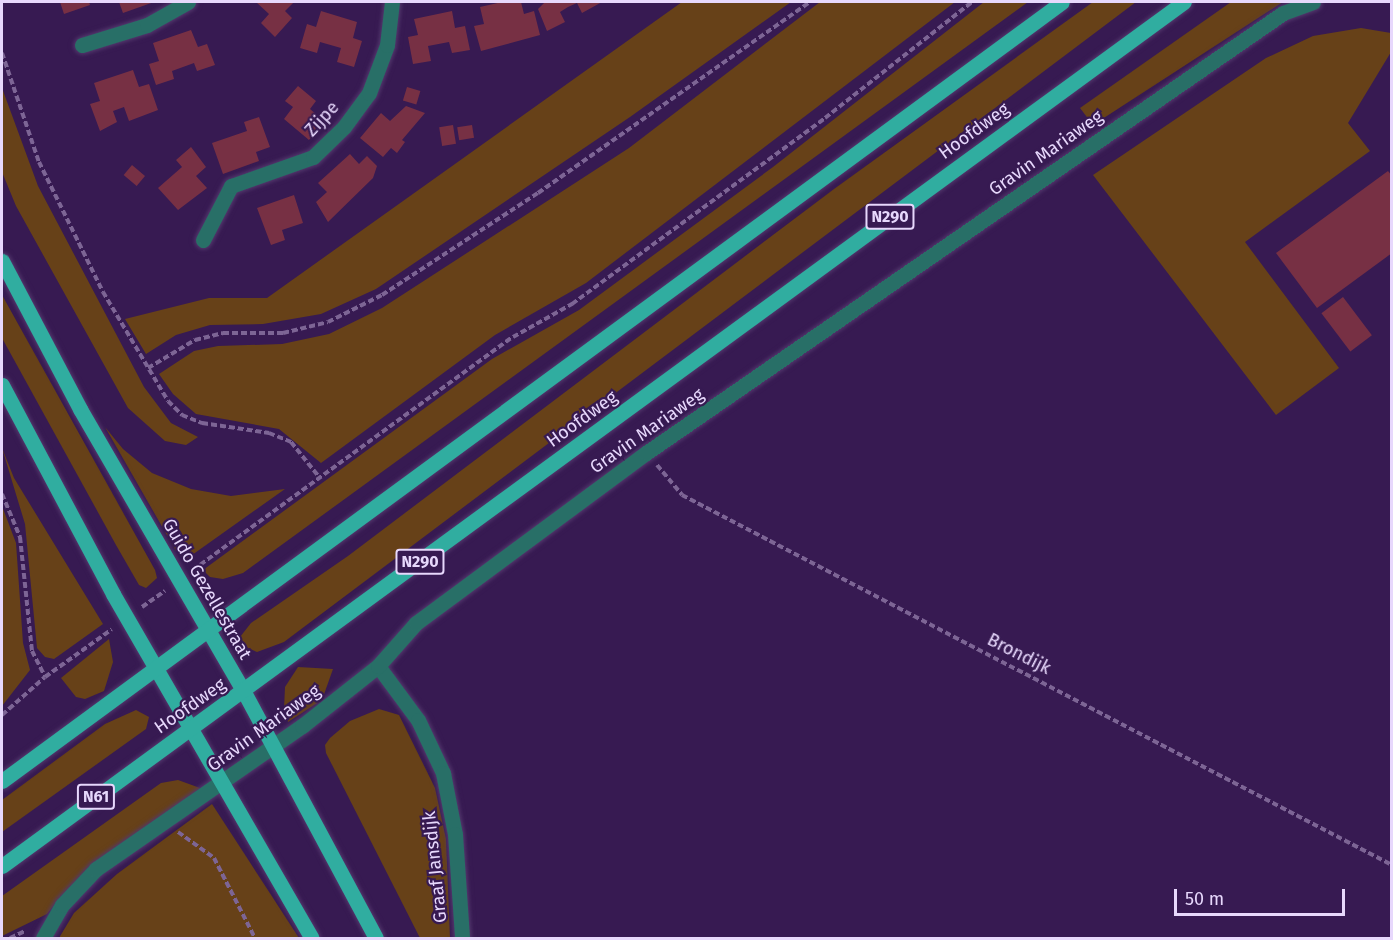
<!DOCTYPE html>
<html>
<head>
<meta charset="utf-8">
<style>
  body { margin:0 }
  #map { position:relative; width:1393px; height:940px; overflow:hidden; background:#371a52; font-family:"Fira Sans",sans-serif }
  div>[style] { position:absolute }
  .green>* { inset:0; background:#674118 }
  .building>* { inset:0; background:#773044; transform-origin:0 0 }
  .path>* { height:4px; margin-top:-2px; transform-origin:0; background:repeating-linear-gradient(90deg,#7d6595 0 6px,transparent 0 9px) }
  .roads { filter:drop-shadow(0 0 2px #53386d) drop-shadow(0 0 2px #53386d) }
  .minor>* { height:15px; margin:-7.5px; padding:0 7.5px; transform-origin:7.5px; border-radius:7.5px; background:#286f67 }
  .major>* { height:15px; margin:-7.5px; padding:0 7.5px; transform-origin:7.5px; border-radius:7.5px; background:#30ada0 }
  span { translate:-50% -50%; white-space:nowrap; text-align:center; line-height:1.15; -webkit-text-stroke:4.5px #371a52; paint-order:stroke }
  .shield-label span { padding:2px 4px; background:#371a52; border:2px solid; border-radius:4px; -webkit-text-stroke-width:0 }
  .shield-label { font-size:16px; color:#e7d8fc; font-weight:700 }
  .street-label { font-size:18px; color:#e7d8fc }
  .frame { position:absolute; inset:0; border:3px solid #e7d8fc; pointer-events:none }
  .scale { position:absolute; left:1174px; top:889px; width:171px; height:27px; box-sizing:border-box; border:3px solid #e7d8fc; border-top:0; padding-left:8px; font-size:18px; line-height:21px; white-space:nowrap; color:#e7d8fc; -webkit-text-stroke:4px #371a52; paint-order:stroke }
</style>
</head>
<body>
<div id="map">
  <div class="green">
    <i style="clip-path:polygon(682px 2px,791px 2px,630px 117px,376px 289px,321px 314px,263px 324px,210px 325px,176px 335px,146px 354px,125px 319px,209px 298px,267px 298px)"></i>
    <i style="clip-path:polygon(820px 2px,955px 2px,586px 283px,495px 335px,321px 463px,279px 429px,196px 414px,173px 394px,159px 374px,194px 351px,218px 346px,282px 344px,329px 334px,382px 308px,629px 148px)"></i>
    <i style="clip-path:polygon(984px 2px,1028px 2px,243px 573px,223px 579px,210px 577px,203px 570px,492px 359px,579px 310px,773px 167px)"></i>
    <i style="clip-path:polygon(1093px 2px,1136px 2px,284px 642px,257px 652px,241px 645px,240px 637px,251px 623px,348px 556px,834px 189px)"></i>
    <i style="clip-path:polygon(1231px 2px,1283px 2px,1093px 125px,1080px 108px)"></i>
    <i style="clip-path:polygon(1361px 28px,1391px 33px,1391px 52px,1348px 123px,1370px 151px,1245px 242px,1339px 368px,1276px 415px,1093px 175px,1266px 58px,1313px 36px)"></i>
    <i style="clip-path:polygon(2px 88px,38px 186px,144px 387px,171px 423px,198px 437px,186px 445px,165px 441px,128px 408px,16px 206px,2px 172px)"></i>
    <i style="clip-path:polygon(2px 295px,155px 570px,157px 578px,146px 588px,139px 585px,116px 545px,2px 338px)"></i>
    <i style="clip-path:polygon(105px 427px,123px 449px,152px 473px,191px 489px,231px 496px,285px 489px,185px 560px,176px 551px)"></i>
    <i style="clip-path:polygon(2px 448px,14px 478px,103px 624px,54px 659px,45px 657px,37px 648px,25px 524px)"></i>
    <i style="clip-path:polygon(2px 506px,16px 543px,23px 643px,30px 670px,2px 706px)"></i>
    <i style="clip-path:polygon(109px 639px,113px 662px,104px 691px,85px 699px,76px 697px,61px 678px)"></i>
    <i style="clip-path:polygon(298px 667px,333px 669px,322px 700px,288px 722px,284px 709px,285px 687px)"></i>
    <i style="clip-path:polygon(379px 709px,399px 715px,435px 788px,446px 839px,450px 938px,420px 938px,326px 753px,325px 745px,330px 738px,350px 721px)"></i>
    <i style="clip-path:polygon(136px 710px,149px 717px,146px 729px,2px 832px,2px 800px,105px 724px)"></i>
    <i style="clip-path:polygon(178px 780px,200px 788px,62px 895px,47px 914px,2px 936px,2px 896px,161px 783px)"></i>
    <i style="clip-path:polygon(212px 804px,299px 938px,59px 938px,74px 913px,117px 874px)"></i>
  </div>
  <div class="building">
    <i style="clip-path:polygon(60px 2px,89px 2px,90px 5px,64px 14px)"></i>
    <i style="clip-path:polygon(119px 2px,154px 2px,123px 13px)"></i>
    <i style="clip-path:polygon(256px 2px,294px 2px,285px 11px,292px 18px,275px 37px,261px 23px,269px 14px)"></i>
    <i style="clip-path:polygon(502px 2px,521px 2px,524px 14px,534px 11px,540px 35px,481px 51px,474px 26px,484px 24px,480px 7px)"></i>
    <i style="clip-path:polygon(545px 2px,602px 2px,582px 13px,577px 3px,568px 7px,560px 12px,565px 22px,547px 31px,538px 9px)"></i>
    <i style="clip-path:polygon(321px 11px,357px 22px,353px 38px,362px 41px,354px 67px,337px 62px,341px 48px,320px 42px,317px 53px,300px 48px,307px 24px,316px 27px)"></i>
    <i style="clip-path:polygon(452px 11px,455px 28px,465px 26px,470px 50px,452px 53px,449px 42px,428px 46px,431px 61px,413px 64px,408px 37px,418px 35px,414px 19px)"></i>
    <i style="clip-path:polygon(191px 30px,198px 47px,207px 44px,215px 65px,197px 71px,194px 63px,172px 71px,174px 79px,156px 85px,149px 64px,159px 61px,153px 43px)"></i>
    <i style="clip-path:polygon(133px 70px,139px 87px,149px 84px,158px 110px,129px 121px,124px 107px,113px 111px,117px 122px,100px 131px,90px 104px,100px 101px,94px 83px)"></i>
    <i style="clip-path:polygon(298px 86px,316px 101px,310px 109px,324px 121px,309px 140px,284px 119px,293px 107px,285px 101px)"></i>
    <i style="left:407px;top:87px;width:14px;height:14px;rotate:17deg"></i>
    <i style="clip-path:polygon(406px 106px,425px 113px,402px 140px,405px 142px,397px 153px,391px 148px,383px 157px,360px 138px,381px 113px,390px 121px)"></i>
    <i style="clip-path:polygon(259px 117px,270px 147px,256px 152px,259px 161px,223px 174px,212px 143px,247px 131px,244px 122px)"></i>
    <i style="left:453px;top:125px;width:19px;height:14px;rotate:81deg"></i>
    <i style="left:472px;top:125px;width:13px;height:15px;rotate:81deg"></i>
    <i style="clip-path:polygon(191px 147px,206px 167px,196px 176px,207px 188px,178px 210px,158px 188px,182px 167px,176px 160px)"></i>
    <i style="clip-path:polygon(350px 154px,359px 164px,367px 156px,377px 166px,373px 178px,328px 222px,316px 202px,327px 192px,318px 183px)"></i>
    <i style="left:132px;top:165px;width:17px;height:13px;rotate:40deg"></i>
    <i style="clip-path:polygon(1388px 171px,1392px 176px,1392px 253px,1317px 308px,1276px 253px)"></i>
    <i style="clip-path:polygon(294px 195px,303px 223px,282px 230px,285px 240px,271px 245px,257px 208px)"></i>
    <i style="left:1343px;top:297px;width:48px;height:27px;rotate:53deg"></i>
  </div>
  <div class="path">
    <i style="left:2px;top:53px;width:115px;rotate:71.3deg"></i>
    <i style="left:39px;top:162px;width:145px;rotate:63.8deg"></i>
    <i style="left:103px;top:292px;width:127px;rotate:59.2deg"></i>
    <i style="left:168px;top:401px;width:20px;rotate:45deg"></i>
    <i style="left:182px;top:415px;width:22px;rotate:22deg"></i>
    <i style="left:202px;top:423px;width:68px;rotate:8.5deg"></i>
    <i style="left:269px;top:433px;width:24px;rotate:22deg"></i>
    <i style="left:291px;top:442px;width:45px;rotate:51.3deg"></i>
    <i style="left:148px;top:368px;width:55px;rotate:-30.8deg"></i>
    <i style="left:195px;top:340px;width:29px;rotate:-14deg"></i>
    <i style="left:223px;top:333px;width:60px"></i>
    <i style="left:283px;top:333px;width:46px;rotate:-13.7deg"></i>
    <i style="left:328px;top:322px;width:60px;rotate:-26.6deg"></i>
    <i style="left:382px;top:295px;width:186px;rotate:-33.2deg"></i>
    <i style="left:538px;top:193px;width:332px;rotate:-35.1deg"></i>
    <i style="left:657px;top:465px;width:39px;rotate:50deg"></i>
    <i style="left:682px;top:495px;width:801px;rotate:27.53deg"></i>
    <i style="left:2px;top:494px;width:47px;rotate:67.3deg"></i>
    <i style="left:20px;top:537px;width:115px;rotate:84deg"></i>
    <i style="left:32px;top:651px;width:29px;rotate:63deg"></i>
    <i style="left:193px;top:570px;width:396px;rotate:-36.1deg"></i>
    <i style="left:513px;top:337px;width:68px;rotate:-29.2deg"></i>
    <i style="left:572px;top:304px;width:314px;rotate:-36.3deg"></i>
    <i style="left:825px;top:118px;width:187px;rotate:-38.3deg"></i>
    <i style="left:142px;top:607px;width:28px;rotate:-35deg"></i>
    <i style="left:2px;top:715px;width:57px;rotate:-41.5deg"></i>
    <i style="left:45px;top:677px;width:82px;rotate:-35.6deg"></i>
    <i style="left:178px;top:832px;width:44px;rotate:35.8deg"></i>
    <i style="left:214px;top:858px;width:90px;rotate:62.9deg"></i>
    <i style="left:10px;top:938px;width:17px;rotate:-25deg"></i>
  </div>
  <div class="roads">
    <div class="minor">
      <i style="left:82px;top:45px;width:68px;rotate:-17.1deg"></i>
      <i style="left:147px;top:25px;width:47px;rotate:-29.3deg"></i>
      <i style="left:203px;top:240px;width:61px;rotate:-62.6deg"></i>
      <i style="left:231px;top:186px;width:87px;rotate:-19.5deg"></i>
      <i style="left:313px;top:157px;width:43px;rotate:-44.1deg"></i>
      <i style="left:344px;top:127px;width:42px;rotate:-53.7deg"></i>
      <i style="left:369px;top:93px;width:51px;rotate:-69.4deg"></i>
      <i style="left:387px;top:45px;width:43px;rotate:-83.4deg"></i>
      <i style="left:378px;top:666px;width:67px;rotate:53.5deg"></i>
      <i style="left:418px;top:720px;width:59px;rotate:64.7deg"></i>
      <i style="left:443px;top:773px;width:62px;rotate:78.9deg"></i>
      <i style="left:455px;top:834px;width:104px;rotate:86.1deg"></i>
      <i style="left:43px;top:938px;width:38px;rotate:-60deg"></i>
      <i style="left:62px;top:905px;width:50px;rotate:-46.6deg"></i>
      <i style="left:96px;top:869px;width:251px;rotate:-34.8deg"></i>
      <i style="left:302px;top:726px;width:97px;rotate:-38.3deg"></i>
      <i style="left:378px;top:666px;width:57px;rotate:-48.5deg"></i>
      <i style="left:416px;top:623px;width:286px;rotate:-36.5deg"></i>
      <i style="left:646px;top:453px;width:774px;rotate:-34.63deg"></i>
      <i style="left:1283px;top:13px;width:32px;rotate:-20deg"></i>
    </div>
    <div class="major">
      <i style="left:2px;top:261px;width:167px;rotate:62.2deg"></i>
      <i style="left:80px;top:409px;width:327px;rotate:59.9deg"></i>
      <i style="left:244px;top:692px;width:279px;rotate:61.8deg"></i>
      <i style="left:2px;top:385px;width:237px;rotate:62deg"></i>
      <i style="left:113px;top:594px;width:397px;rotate:60deg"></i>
      <i style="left:2px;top:781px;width:1315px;rotate:-36.31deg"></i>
      <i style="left:2px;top:866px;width:1464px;rotate:-36.17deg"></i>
    </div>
  </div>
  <div class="shield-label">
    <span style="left:890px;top:217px">N290</span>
    <span style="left:420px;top:562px">N290</span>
    <span style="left:96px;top:797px">N61</span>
  </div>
  <div class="street-label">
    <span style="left:322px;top:119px;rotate:-47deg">Zijpe</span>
    <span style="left:974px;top:131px;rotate:-36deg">Hoofdweg</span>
    <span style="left:1046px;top:153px;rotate:-35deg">Gravin Mariaweg</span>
    <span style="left:582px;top:419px;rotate:-36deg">Hoofdweg</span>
    <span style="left:647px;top:431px;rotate:-35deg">Gravin Mariaweg</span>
    <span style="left:207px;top:589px;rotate:60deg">Guido Gezellestraat</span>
    <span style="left:1019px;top:654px;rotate:27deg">Brondijk</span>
    <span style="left:190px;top:706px;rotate:-35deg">Hoofdweg</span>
    <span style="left:264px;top:728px;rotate:-36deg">Gravin Mariaweg</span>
    <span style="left:435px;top:867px;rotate:-96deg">Graaf Jansdijk</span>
  </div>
  <div class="frame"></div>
  <div class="scale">50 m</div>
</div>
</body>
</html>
